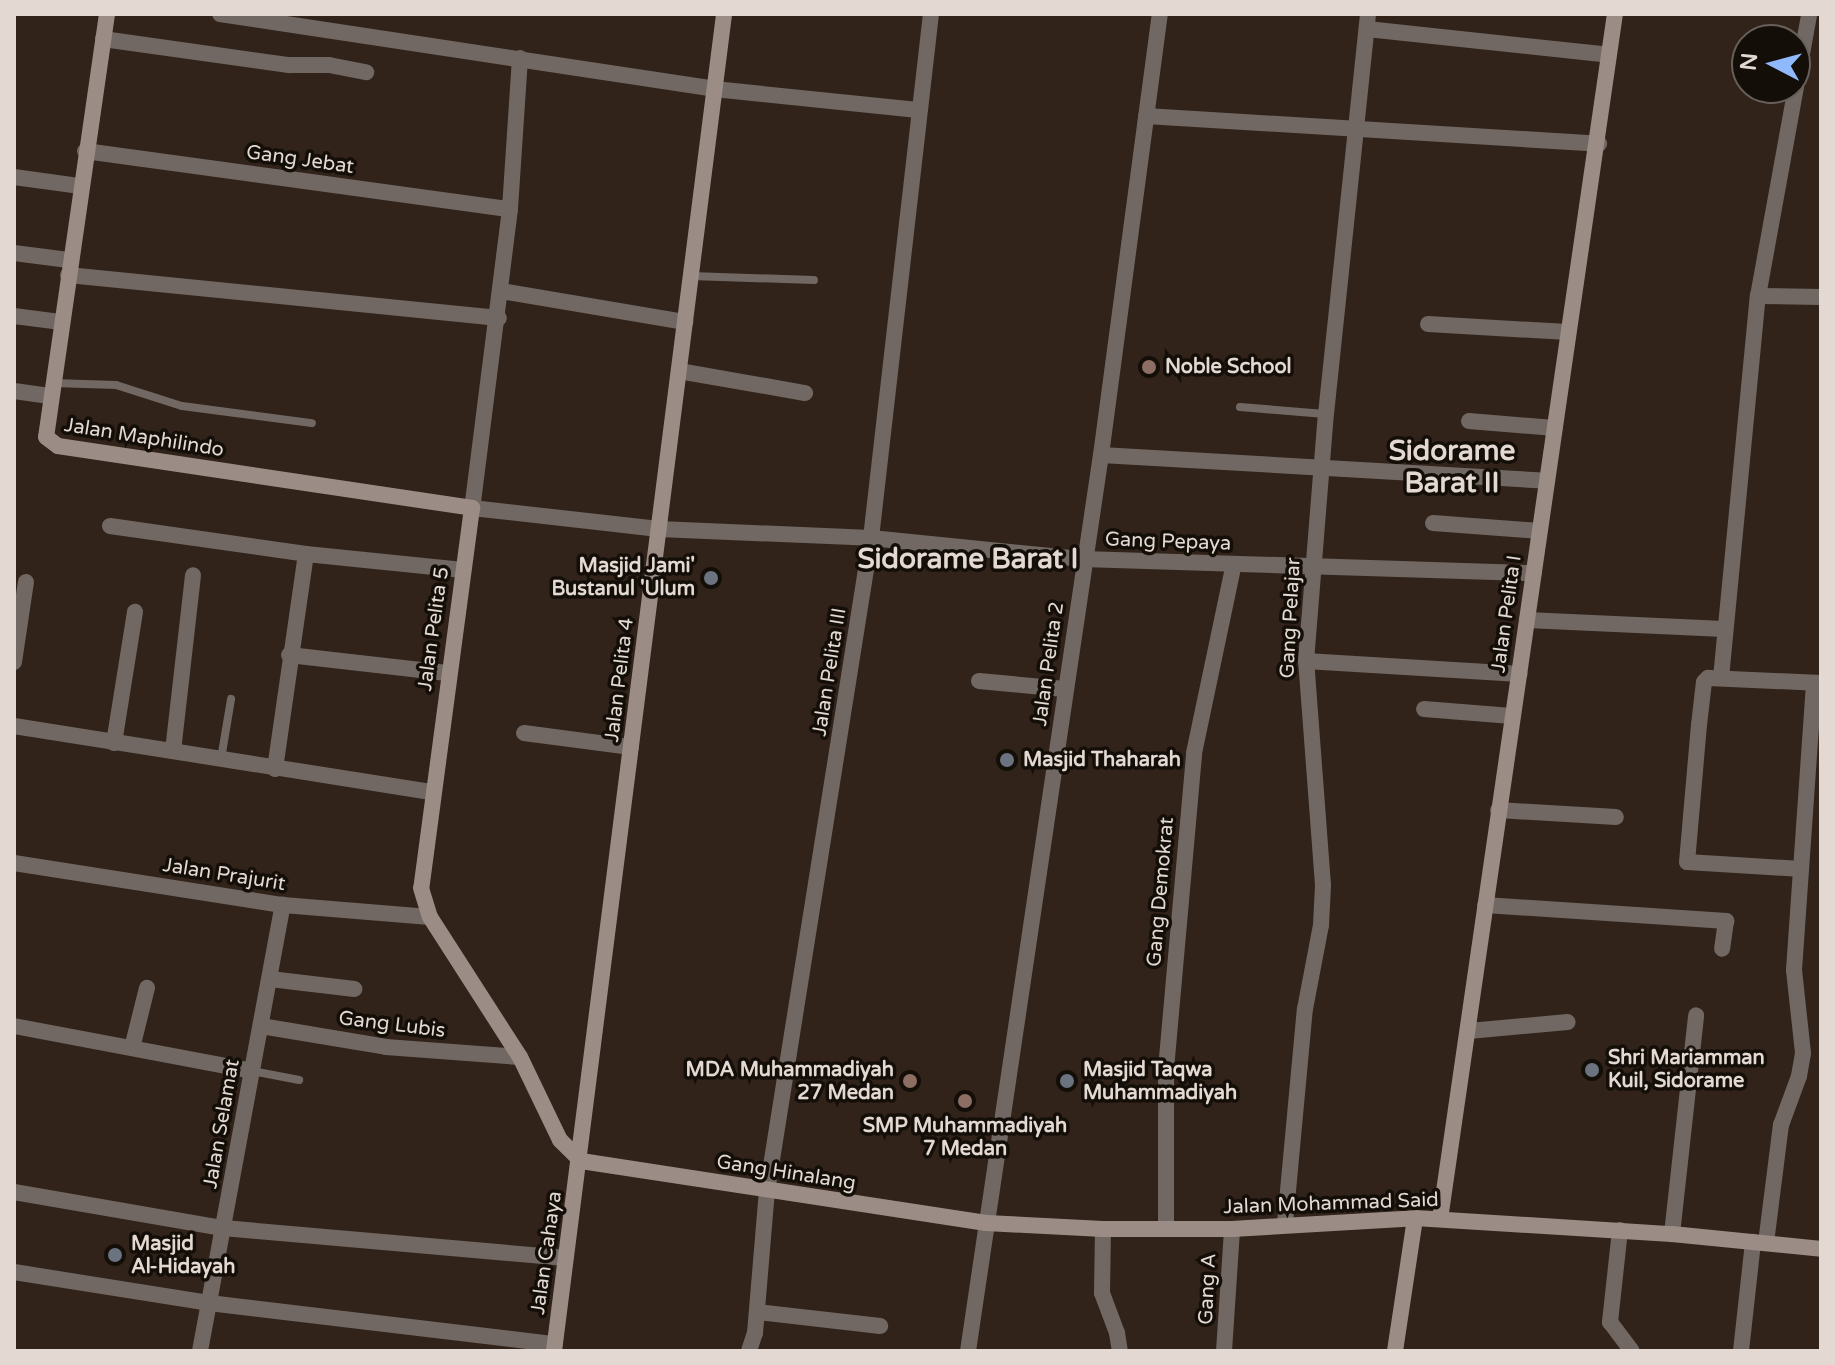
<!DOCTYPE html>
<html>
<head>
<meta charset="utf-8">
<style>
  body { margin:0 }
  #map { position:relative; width:1835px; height:1365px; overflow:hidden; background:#312319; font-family:"Varela Round",sans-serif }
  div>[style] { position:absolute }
  .lane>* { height:8px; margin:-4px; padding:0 4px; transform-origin:4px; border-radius:4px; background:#716864 }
  .street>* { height:16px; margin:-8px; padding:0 8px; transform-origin:8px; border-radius:8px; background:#716864 }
  .secondary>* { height:16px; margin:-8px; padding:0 8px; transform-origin:8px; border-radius:8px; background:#9b8d86 }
  .dots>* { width:22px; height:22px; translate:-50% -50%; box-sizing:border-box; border:4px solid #140e09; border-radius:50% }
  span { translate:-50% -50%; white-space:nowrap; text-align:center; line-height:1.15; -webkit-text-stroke:7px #140e09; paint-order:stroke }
  .street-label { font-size:20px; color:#e3d9d2 }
  .poi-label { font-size:20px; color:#e3d9d2; font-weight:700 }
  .left { translate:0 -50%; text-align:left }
  .right { translate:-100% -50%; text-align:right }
  .district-label { font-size:28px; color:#e3d9d2; font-weight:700 }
  .frame { position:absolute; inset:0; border:16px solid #e3d9d2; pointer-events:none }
  .north { position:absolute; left:1731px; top:24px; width:80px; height:80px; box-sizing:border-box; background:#140e09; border:2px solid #675f59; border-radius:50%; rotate:276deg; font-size:22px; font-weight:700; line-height:32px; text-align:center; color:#e3d9d2 }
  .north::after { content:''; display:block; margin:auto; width:28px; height:36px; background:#90b8fd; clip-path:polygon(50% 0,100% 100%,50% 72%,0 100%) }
</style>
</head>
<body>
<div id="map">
  <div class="lane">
    <i style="left:691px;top:276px;width:123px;rotate:1.9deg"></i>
    <i style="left:53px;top:383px;width:63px;rotate:1.8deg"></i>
    <i style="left:116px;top:385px;width:69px;rotate:17.7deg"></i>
    <i style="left:182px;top:406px;width:131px;rotate:7.5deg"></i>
    <i style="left:1240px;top:407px;width:85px;rotate:4.7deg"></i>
    <i style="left:221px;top:759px;width:61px;rotate:-80.5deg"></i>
    <i style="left:252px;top:1071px;width:48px;rotate:10.8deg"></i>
  </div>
  <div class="street">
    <i style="left:220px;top:14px;width:500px;rotate:8.6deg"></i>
    <i style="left:714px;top:89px;width:205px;rotate:5.9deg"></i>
    <i style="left:1367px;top:29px;width:243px;rotate:6.1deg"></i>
    <i style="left:103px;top:39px;width:188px;rotate:8deg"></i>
    <i style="left:289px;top:65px;width:40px"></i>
    <i style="left:329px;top:65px;width:38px;rotate:11deg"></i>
    <i style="left:520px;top:58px;width:151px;rotate:93.8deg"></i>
    <i style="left:510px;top:209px;width:301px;rotate:97.2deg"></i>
    <i style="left:472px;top:508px;width:188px;rotate:6.4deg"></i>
    <i style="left:659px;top:529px;width:212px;rotate:2.4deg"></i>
    <i style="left:871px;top:538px;width:213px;rotate:5.7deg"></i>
    <i style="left:1083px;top:559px;width:451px;rotate:1.8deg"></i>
    <i style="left:1146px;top:116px;width:454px;rotate:3.5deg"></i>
    <i style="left:85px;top:151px;width:429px;rotate:7.8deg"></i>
    <i style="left:14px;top:177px;width:67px;rotate:7.8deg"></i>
    <i style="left:14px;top:253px;width:55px;rotate:7.3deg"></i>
    <i style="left:68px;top:275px;width:433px;rotate:5.7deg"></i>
    <i style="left:501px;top:291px;width:187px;rotate:9.6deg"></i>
    <i style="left:1758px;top:296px;width:63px;rotate:0.9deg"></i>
    <i style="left:14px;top:316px;width:46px;rotate:7.4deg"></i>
    <i style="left:1428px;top:324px;width:140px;rotate:3.3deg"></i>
    <i style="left:679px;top:371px;width:128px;rotate:9.9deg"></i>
    <i style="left:14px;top:391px;width:36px;rotate:8deg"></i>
    <i style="left:1469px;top:421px;width:86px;rotate:4.7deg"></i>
    <i style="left:1101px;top:455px;width:446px;rotate:3.3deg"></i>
    <i style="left:1433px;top:523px;width:106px;rotate:4.3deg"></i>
    <i style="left:110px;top:526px;width:198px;rotate:8.1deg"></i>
    <i style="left:306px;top:554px;width:158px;rotate:5.8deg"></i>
    <i style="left:1527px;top:620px;width:197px;rotate:2.6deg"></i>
    <i style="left:289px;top:655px;width:159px;rotate:6.5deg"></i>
    <i style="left:1306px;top:661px;width:214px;rotate:3.5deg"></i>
    <i style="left:14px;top:662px;width:81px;rotate:-81.5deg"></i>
    <i style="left:1721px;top:678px;width:384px;rotate:-84.5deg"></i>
    <i style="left:1758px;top:296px;width:287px;rotate:-79.7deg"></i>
    <i style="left:979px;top:681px;width:86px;rotate:5.3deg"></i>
    <i style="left:1424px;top:709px;width:88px;rotate:4.5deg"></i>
    <i style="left:14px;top:726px;width:422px;rotate:9deg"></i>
    <i style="left:524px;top:733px;width:108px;rotate:7.5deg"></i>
    <i style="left:114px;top:743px;width:133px;rotate:-80.9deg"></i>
    <i style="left:173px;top:751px;width:177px;rotate:-83.5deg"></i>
    <i style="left:275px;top:769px;width:217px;rotate:-81.8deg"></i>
    <i style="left:1498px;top:810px;width:118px;rotate:3.4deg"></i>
    <i style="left:14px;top:863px;width:272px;rotate:8.9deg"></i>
    <i style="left:283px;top:905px;width:147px;rotate:4.7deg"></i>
    <i style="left:1801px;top:869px;width:114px;rotate:-176.5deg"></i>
    <i style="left:1687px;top:862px;width:138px;rotate:-85deg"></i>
    <i style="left:1699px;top:725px;width:43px;rotate:-83.4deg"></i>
    <i style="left:1704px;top:682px;width:6px;rotate:-45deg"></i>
    <i style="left:1708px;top:678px;width:113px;rotate:2.5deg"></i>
    <i style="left:1485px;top:905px;width:242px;rotate:3.8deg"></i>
    <i style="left:1726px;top:921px;width:28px;rotate:98deg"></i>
    <i style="left:270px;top:979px;width:85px;rotate:6.8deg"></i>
    <i style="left:14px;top:1026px;width:242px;rotate:10.7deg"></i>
    <i style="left:261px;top:1026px;width:127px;rotate:9.5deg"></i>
    <i style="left:386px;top:1047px;width:134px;rotate:4.3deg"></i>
    <i style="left:1469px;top:1031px;width:99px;rotate:-5.2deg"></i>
    <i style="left:132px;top:1048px;width:62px;rotate:-76deg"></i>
    <i style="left:14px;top:1192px;width:212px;rotate:9.8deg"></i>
    <i style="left:223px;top:1228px;width:344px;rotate:5deg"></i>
    <i style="left:1285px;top:1223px;width:215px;rotate:-84.7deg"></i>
    <i style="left:1305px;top:1009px;width:86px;rotate:-79.2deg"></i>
    <i style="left:1321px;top:925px;width:40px;rotate:-87.1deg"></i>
    <i style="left:1323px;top:885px;width:225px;rotate:-94.3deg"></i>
    <i style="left:1306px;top:661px;width:248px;rotate:-85.4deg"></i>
    <i style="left:1326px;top:414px;width:402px;rotate:-84deg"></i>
    <i style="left:1166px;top:1228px;width:159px;rotate:-90deg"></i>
    <i style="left:1166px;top:1069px;width:317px;rotate:-84.9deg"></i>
    <i style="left:1194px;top:753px;width:193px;rotate:-78.1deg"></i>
    <i style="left:1103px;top:1229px;width:64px;rotate:90.9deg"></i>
    <i style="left:1102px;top:1293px;width:43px;rotate:69.4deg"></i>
    <i style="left:1117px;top:1333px;width:18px;rotate:81deg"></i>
    <i style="left:1620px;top:1230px;width:93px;rotate:96.2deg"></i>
    <i style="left:1610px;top:1322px;width:36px;rotate:53deg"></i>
    <i style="left:1672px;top:1234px;width:220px;rotate:-83.7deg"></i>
    <i style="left:1766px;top:1243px;width:119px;rotate:-82.8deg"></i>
    <i style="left:1781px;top:1125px;width:52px;rotate:-69.8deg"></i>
    <i style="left:1799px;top:1076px;width:23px;rotate:-80deg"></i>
    <i style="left:1803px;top:1053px;width:83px;rotate:-96.2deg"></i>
    <i style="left:1794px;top:970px;width:288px;rotate:-86deg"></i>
    <i style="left:14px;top:1272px;width:197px;rotate:9deg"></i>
    <i style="left:209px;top:1303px;width:348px;rotate:6.8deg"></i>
    <i style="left:757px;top:1312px;width:124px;rotate:6.5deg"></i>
    <i style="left:200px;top:1351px;width:454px;rotate:-79.5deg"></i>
    <i style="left:749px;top:1351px;width:19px;rotate:-72deg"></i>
    <i style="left:755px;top:1333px;width:143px;rotate:-85.2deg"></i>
    <i style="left:767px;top:1191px;width:661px;rotate:-80.95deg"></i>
    <i style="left:871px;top:538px;width:527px;rotate:-83.47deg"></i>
    <i style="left:968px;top:1351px;width:906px;rotate:-81.56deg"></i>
    <i style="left:1101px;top:455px;width:445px;rotate:-82.4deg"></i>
    <i style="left:1224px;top:1351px;width:122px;rotate:-86.2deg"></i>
    <i style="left:1741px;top:1351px;width:110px;rotate:-83.7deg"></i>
  </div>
  <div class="secondary">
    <i style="left:107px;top:14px;width:427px;rotate:98.2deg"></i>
    <i style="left:46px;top:437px;width:15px;rotate:37deg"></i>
    <i style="left:58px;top:446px;width:419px;rotate:8.5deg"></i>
    <i style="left:472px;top:508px;width:383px;rotate:97.6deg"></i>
    <i style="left:421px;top:888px;width:30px;rotate:73deg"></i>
    <i style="left:430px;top:917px;width:166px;rotate:57.3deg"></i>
    <i style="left:520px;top:1057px;width:92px;rotate:64.3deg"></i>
    <i style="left:560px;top:1140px;width:30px;rotate:45deg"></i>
    <i style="left:581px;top:1161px;width:410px;rotate:8.7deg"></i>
    <i style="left:986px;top:1223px;width:117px;rotate:2.9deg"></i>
    <i style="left:1103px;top:1229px;width:129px"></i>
    <i style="left:1232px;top:1229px;width:183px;rotate:-3.4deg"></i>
    <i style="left:1415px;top:1218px;width:257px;rotate:3.6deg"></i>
    <i style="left:1672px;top:1234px;width:150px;rotate:5.7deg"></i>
    <i style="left:1440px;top:1219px;width:1218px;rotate:-81.74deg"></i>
    <i style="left:554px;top:1351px;width:1348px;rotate:-82.75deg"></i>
    <i style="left:1395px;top:1351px;width:134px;rotate:-81.4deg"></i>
  </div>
  <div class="dots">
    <i style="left:1149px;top:367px;background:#8d6e63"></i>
    <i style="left:711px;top:578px;background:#6b7280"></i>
    <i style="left:1007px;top:760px;background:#6b7280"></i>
    <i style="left:1592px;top:1070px;background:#6b7280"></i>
    <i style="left:910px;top:1081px;background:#8d6e63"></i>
    <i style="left:1067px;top:1081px;background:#6b7280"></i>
    <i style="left:965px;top:1101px;background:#8d6e63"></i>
    <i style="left:115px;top:1255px;background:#6b7280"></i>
  </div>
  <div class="street-label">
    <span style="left:300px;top:160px;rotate:8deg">Gang Jebat</span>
    <span style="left:144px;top:438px;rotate:9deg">Jalan Maphilindo</span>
    <span style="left:1168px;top:542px;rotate:2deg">Gang Pepaya</span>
    <span style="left:1507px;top:614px;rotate:-82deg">Jalan Pelita I</span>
    <span style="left:1291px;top:618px;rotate:-87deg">Gang Pelajar</span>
    <span style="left:434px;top:629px;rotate:-82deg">Jalan Pelita 5</span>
    <span style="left:1049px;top:664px;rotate:-82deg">Jalan Pelita 2</span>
    <span style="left:830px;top:672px;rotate:-81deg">Jalan Pelita III</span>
    <span style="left:620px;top:680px;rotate:-83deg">Jalan Pelita 4</span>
    <span style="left:224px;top:875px;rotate:9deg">Jalan Prajurit</span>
    <span style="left:1161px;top:892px;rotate:-85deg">Gang Demokrat</span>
    <span style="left:392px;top:1025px;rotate:7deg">Gang Lubis</span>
    <span style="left:222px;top:1124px;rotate:-80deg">Jalan Selamat</span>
    <span style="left:786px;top:1173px;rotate:9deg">Gang Hinalang</span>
    <span style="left:1331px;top:1204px;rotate:-2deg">Jalan Mohammad Said</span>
    <span style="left:547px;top:1253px;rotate:-82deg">Jalan Cahaya</span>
    <span style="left:1208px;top:1289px;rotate:-87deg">Gang A</span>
  </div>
  <div class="poi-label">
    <span class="left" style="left:1165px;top:367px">Noble School</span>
    <span class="right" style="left:695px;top:578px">Masjid Jami'<br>Bustanul 'Ulum</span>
    <span class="left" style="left:1023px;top:760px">Masjid Thaharah</span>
    <span class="left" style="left:1608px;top:1070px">Shri Mariamman<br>Kuil, Sidorame</span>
    <span class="right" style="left:894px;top:1082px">MDA Muhammadiyah<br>27 Medan</span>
    <span class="left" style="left:1083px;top:1082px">Masjid Taqwa<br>Muhammadiyah</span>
    <span style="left:965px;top:1138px">SMP Muhammadiyah<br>7 Medan</span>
    <span class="left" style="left:131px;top:1256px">Masjid<br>Al-Hidayah</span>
  </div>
  <div class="district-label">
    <span style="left:1452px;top:467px">Sidorame<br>Barat II</span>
    <span style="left:968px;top:559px">Sidorame Barat I</span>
  </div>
  <div class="frame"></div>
  <div class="north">N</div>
</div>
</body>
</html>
